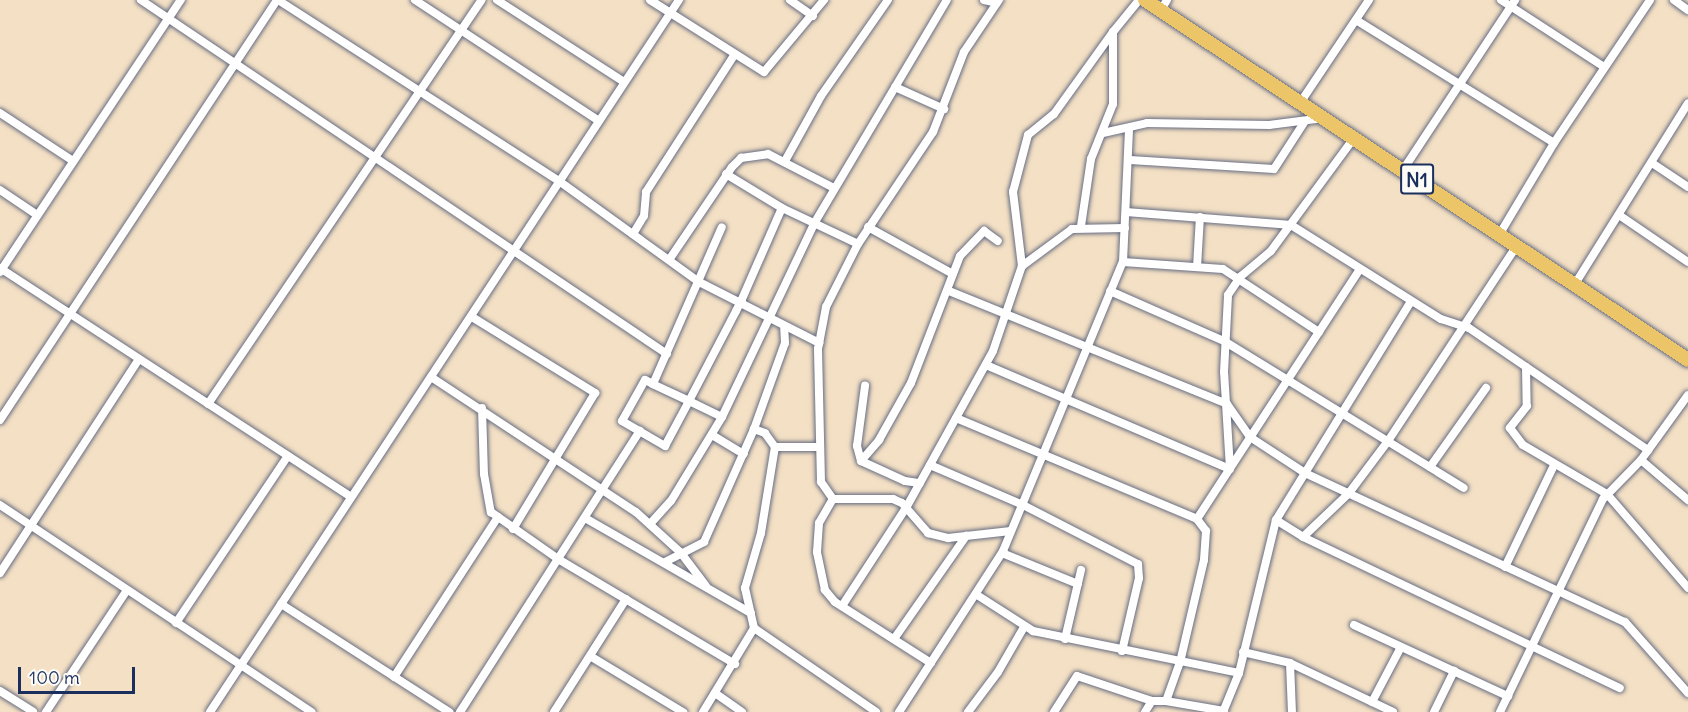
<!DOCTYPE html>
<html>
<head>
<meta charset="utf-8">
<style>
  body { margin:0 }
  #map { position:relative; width:1688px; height:712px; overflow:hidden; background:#f4e0c4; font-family:Delius,sans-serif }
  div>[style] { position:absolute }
  .roads { filter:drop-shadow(0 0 2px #676d82) drop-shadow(0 0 2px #676d82) }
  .minor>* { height:8px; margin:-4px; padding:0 4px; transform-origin:4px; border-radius:4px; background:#fff }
  .primary>* { height:14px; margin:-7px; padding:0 7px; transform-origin:7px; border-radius:7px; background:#ecc569 }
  span { translate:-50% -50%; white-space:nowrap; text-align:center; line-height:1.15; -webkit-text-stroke:4.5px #fdfcf7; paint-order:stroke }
  .shield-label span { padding:2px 4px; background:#fdfcf7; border:2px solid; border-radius:4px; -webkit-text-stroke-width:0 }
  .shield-label { font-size:20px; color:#1b2f5e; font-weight:700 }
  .scale { position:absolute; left:18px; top:667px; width:117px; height:27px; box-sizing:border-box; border:3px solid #1b2f5e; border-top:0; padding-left:8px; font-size:18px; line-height:21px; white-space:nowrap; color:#1b2f5e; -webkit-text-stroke:4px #fdfcf7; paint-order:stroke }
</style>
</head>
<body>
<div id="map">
  <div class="roads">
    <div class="minor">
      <i style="left:141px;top:0;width:634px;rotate:33.94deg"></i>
      <i style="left:278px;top:0;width:334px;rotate:32.8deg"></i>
      <i style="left:559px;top:181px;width:173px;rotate:35.8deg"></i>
      <i style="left:699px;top:282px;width:135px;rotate:26.9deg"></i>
      <i style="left:415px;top:0;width:220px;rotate:33.3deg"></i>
      <i style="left:497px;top:0;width:151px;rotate:32.8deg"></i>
      <i style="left:650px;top:0;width:135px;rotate:32.3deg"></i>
      <i style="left:764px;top:72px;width:94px;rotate:-50.2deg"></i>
      <i style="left:790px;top:0;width:28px;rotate:35deg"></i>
      <i style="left:984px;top:0;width:13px;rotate:13deg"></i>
      <i style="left:1501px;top:0;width:123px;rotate:33deg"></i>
      <i style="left:1674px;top:0;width:17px;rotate:36deg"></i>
      <i style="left:1161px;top:10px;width:12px;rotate:-59deg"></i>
      <i style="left:1356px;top:20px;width:233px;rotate:31.8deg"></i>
      <i style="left:895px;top:87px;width:54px;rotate:24.2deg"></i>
      <i style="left:1300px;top:103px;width:124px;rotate:-56.2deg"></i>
      <i style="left:0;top:113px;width:87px;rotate:33.3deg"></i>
      <i style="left:1103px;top:133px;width:45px;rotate:-12.8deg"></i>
      <i style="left:1147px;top:123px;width:122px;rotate:0.9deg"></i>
      <i style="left:1269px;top:125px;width:55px;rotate:-7.3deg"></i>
      <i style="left:1130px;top:160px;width:144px;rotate:3.6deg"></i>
      <i style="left:1274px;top:169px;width:57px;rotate:-57.1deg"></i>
      <i style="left:785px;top:161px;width:74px;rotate:-61deg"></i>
      <i style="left:821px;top:96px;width:117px;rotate:-55.1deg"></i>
      <i style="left:1652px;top:163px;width:43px;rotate:33.7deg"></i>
      <i style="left:1403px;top:170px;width:204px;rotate:-56.6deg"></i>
      <i style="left:726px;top:174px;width:66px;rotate:31.3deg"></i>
      <i style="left:782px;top:208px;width:84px;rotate:25.3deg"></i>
      <i style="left:0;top:190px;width:45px;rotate:34deg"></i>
      <i style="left:1126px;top:212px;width:166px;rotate:4.5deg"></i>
      <i style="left:1291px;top:225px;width:177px;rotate:32.1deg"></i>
      <i style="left:1441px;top:319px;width:29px;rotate:18deg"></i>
      <i style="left:1469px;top:328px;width:217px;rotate:34.3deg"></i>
      <i style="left:1619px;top:215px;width:83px;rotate:34.3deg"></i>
      <i style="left:1081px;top:226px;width:68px;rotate:-81.5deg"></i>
      <i style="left:1091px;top:159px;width:59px;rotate:-68.2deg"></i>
      <i style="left:1113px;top:104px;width:72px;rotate:-90deg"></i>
      <i style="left:1113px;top:32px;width:41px;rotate:-50.9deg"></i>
      <i style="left:868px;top:227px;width:97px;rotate:28.9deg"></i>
      <i style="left:633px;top:234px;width:21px;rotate:-59deg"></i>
      <i style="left:644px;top:216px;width:24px;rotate:-85deg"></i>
      <i style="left:646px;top:192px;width:164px;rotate:-57.2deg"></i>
      <i style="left:1499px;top:235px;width:107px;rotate:-59.1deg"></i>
      <i style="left:1554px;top:143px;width:172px;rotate:-56.1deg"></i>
      <i style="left:669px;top:260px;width:112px;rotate:-55.9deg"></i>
      <i style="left:732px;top:167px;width:13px;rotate:-45deg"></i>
      <i style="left:741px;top:158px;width:27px;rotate:-8deg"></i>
      <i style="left:768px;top:154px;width:74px;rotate:27.3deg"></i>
      <i style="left:1123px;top:262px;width:100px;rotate:4deg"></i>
      <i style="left:1223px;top:269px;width:115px;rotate:33.3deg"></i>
      <i style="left:1022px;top:266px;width:62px;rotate:-36.5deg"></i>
      <i style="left:1072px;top:229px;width:53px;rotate:-1.1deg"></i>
      <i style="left:1197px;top:267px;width:50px;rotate:-86.6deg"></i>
      <i style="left:0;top:268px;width:419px;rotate:33.1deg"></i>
      <i style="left:0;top:272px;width:327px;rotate:-56.4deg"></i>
      <i style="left:1575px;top:284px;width:213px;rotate:-58deg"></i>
      <i style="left:949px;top:291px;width:300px;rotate:22.1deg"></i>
      <i style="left:1227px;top:404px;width:40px;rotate:55.1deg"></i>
      <i style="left:1250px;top:437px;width:66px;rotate:33.2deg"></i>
      <i style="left:1305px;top:473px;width:353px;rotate:25deg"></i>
      <i style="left:1625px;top:622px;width:95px;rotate:48.4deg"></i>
      <i style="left:1110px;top:291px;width:124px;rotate:23.7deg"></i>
      <i style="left:1224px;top:341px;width:281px;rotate:31.5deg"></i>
      <i style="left:472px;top:317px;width:145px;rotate:31.7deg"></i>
      <i style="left:595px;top:393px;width:159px;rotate:121.1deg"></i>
      <i style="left:986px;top:365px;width:265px;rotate:23.1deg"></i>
      <i style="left:1230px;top:469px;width:97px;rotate:-93.5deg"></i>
      <i style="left:1224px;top:372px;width:77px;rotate:-87deg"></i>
      <i style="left:1228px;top:295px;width:22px;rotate:-56deg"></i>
      <i style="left:1240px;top:277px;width:40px;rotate:-40deg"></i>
      <i style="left:1271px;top:251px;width:140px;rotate:-53.7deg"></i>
      <i style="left:1526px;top:367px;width:39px;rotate:89deg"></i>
      <i style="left:1527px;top:406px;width:28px;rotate:128deg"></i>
      <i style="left:1510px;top:428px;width:21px;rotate:53deg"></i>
      <i style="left:1523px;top:445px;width:97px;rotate:30.3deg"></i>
      <i style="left:1607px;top:494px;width:124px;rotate:49.2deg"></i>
      <i style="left:431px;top:377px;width:245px;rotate:33.4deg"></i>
      <i style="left:636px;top:512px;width:61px;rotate:42.3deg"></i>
      <i style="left:681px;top:553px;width:41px;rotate:52.9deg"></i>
      <i style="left:653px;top:384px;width:171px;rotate:-66.3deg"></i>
      <i style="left:208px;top:404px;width:488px;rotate:-55.9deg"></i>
      <i style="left:482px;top:408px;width:66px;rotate:88.3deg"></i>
      <i style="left:484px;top:474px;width:39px;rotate:80deg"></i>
      <i style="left:491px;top:512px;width:82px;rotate:35deg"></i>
      <i style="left:558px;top:559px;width:206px;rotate:30.7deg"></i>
      <i style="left:722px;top:417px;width:37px;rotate:-154deg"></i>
      <i style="left:689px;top:401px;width:40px;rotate:-155deg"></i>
      <i style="left:653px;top:384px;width:9px;rotate:-153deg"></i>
      <i style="left:645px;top:380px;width:47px;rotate:119.3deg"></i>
      <i style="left:622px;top:421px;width:50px;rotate:30.2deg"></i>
      <i style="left:665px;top:446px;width:51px;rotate:-61.9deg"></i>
      <i style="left:689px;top:401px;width:102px;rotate:-62.4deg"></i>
      <i style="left:736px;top:311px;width:13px;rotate:-63deg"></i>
      <i style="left:742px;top:299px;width:99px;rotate:-66.3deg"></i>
      <i style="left:956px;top:418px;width:261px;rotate:22.7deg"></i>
      <i style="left:1197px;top:519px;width:15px;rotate:53deg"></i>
      <i style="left:1206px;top:531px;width:29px;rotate:94deg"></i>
      <i style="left:1204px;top:560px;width:105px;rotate:103.2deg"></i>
      <i style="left:1180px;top:662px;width:41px;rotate:109.7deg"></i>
      <i style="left:1166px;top:701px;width:14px;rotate:180deg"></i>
      <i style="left:1152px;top:701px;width:79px;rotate:-161.6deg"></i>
      <i style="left:1077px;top:676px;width:43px;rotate:122.6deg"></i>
      <i style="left:0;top:420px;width:503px;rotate:-56.59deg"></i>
      <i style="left:712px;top:435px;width:37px;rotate:31deg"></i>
      <i style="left:775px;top:447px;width:45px"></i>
      <i style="left:1641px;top:460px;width:62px;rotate:40.4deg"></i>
      <i style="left:861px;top:461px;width:28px;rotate:-49deg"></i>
      <i style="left:879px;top:440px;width:65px;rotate:-60.7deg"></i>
      <i style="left:911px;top:383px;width:136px;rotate:-68.9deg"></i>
      <i style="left:960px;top:256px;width:35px;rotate:-46deg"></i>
      <i style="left:984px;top:231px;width:17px;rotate:36deg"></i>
      <i style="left:861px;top:461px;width:16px;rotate:-105deg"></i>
      <i style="left:857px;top:446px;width:61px;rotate:-82.4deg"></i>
      <i style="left:861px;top:461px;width:48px;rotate:24.4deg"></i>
      <i style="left:905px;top:481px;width:15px;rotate:8deg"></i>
      <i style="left:930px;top:465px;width:101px;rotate:23.3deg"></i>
      <i style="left:1023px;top:505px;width:129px;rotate:27.2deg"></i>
      <i style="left:1138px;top:564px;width:14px;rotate:86deg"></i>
      <i style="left:1139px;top:578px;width:75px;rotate:103.1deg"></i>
      <i style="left:1430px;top:467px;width:97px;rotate:-54.7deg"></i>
      <i style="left:833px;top:499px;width:60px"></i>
      <i style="left:893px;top:499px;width:10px;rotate:24deg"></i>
      <i style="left:902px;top:503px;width:40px;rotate:49deg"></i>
      <i style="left:928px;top:533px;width:21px;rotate:14deg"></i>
      <i style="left:948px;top:538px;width:63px;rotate:-6.3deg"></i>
      <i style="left:0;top:505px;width:374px;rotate:33.6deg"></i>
      <i style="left:585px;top:518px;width:191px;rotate:29.8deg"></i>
      <i style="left:1197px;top:519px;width:298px;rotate:-56.9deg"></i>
      <i style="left:1276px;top:520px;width:32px;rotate:32deg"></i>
      <i style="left:1303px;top:537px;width:351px;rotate:25.5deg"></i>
      <i style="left:650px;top:524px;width:31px;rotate:-48deg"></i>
      <i style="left:671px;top:501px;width:98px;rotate:-58.7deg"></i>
      <i style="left:722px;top:417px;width:216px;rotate:-64.5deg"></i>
      <i style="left:815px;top:222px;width:258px;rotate:-59.3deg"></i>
      <i style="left:1303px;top:537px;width:64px;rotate:-43.7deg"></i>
      <i style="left:1349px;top:493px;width:65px;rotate:-53.1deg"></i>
      <i style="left:1388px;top:441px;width:232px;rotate:-56.6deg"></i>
      <i style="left:1002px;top:553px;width:82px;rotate:22.2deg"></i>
      <i style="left:665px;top:562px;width:44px;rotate:-27.1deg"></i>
      <i style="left:704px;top:542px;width:124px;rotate:-66.1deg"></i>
      <i style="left:754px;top:429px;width:91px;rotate:-70.2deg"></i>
      <i style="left:785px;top:343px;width:17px;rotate:-93deg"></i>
      <i style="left:1505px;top:567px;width:113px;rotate:-64.3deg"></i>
      <i style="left:0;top:573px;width:255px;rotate:-57deg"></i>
      <i style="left:977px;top:595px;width:67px;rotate:32.7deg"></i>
      <i style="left:1033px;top:631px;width:210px;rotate:11.5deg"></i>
      <i style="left:281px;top:604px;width:200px;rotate:32.7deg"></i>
      <i style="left:842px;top:606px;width:117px;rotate:-56.9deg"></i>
      <i style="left:906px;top:508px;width:179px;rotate:-61deg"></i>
      <i style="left:993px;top:351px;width:90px;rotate:-71.2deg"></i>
      <i style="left:1022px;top:266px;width:75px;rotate:-96.9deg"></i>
      <i style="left:1013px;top:192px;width:59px;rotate:-75.3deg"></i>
      <i style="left:1028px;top:135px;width:33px;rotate:-39deg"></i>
      <i style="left:1054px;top:114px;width:101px;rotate:-54.3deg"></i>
      <i style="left:176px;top:623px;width:201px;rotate:-56.2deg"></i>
      <i style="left:1354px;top:625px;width:170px;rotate:24.8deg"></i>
      <i style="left:754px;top:628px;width:148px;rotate:34.5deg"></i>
      <i style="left:894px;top:639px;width:126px;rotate:-55deg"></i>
      <i style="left:1065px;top:639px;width:71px;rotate:-76.9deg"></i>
      <i style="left:1243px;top:652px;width:48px;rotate:13.2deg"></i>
      <i style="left:1290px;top:663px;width:114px;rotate:25.4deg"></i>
      <i style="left:590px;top:656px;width:109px;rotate:31.1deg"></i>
      <i style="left:931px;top:663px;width:114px;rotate:-147.6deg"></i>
      <i style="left:835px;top:602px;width:16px;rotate:-130deg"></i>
      <i style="left:825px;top:590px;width:39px;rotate:-102deg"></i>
      <i style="left:817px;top:552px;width:29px;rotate:-86deg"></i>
      <i style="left:819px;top:523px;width:28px;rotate:-60deg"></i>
      <i style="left:833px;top:499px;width:21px;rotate:-125deg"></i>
      <i style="left:821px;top:482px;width:133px;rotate:-91.3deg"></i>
      <i style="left:818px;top:349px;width:43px;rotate:-79.2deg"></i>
      <i style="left:826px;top:307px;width:71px;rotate:-63.1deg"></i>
      <i style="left:858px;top:244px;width:135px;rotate:-56.2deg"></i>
      <i style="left:933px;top:132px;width:86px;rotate:-68.8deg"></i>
      <i style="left:964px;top:52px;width:63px;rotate:-56.1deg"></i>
      <i style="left:1290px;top:663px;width:49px;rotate:87.7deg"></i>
      <i style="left:394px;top:677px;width:191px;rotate:-57deg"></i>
      <i style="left:0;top:691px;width:39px;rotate:32deg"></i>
      <i style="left:715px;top:693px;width:33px;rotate:35deg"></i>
      <i style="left:1166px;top:701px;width:59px;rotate:9.8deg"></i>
      <i style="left:1372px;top:702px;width:62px;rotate:-62.2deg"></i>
      <i style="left:46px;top:712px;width:146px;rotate:-56.4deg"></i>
      <i style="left:210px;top:712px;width:853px;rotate:-56.63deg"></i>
      <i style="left:460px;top:712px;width:334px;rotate:-57.4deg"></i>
      <i style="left:554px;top:712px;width:134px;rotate:-57.5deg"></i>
      <i style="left:703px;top:712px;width:98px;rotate:-58.7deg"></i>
      <i style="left:754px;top:628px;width:41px;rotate:-102.7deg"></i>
      <i style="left:745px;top:588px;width:57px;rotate:-73.8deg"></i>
      <i style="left:761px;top:533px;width:87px;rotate:-80.8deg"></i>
      <i style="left:775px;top:447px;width:17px;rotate:-126deg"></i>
      <i style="left:765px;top:433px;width:12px;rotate:-160deg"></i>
      <i style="left:899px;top:712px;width:192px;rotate:-57.1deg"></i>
      <i style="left:1003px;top:551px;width:313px;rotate:-67.5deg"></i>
      <i style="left:1123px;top:262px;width:134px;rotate:-87.4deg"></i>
      <i style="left:968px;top:712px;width:50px;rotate:-53.1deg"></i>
      <i style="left:998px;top:672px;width:52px;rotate:-60deg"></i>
      <i style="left:1145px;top:712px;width:13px;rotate:-58deg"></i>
      <i style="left:1223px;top:712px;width:42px;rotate:-67.7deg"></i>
      <i style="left:1239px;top:673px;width:157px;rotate:-76.4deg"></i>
      <i style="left:1276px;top:520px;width:257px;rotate:-58.3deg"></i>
      <i style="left:1434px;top:712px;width:46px;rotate:-64deg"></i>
      <i style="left:1500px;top:712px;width:237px;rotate:-64.2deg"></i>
      <i style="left:1603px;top:499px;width:54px;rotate:-45.7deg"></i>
      <i style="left:1641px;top:460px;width:80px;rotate:-54.1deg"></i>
    </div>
    <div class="primary">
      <i style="left:1145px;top:0;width:651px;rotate:33.54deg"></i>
    </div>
  </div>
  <div class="shield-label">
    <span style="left:1417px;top:179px">N1</span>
  </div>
  <div class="scale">100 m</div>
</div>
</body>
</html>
